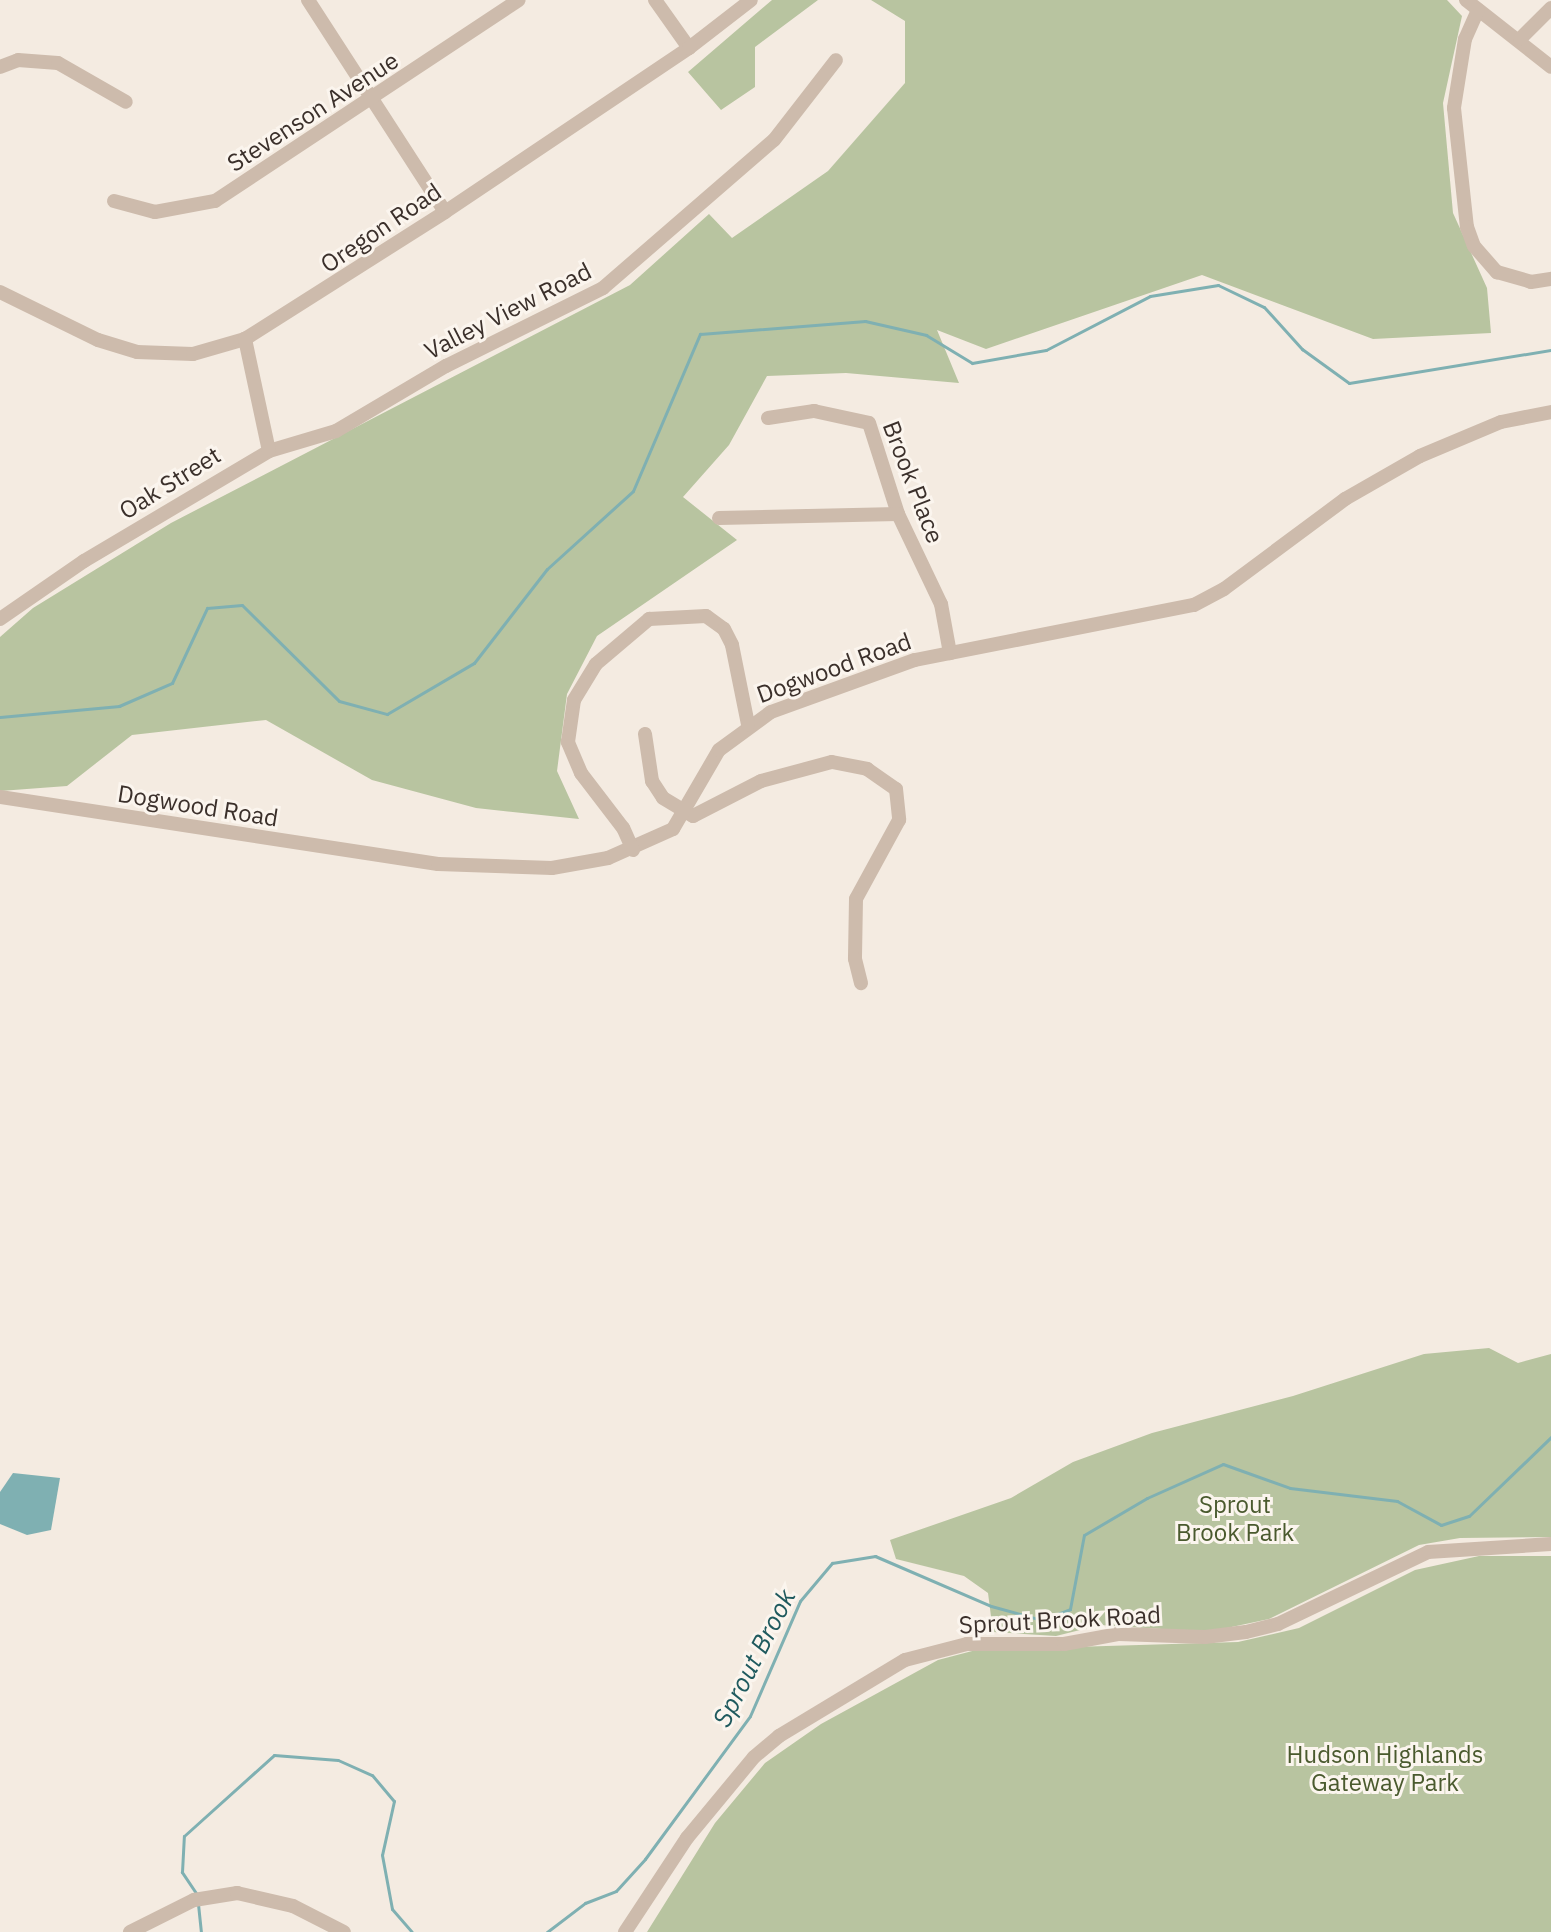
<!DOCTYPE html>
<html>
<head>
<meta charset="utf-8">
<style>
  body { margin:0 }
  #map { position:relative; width:1551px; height:1932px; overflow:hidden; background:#f4ebe1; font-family:"IBM Plex Sans",sans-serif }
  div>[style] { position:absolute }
  .green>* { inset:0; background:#b8c4a0 }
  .water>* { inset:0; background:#7fb0b2 }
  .stream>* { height:3px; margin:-1.5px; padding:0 1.5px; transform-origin:1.5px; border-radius:1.5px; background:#7fb0b2 }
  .minor>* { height:14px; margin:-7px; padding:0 7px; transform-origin:7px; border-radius:7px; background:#cdbbac }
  span { translate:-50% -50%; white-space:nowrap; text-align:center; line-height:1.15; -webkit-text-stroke:6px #fbf5ee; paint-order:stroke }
  .street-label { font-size:24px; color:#3b302b }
  .park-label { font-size:24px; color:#4a5a2e }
  .water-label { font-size:26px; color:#1f5a5e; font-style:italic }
</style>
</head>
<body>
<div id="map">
  <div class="green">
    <i style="clip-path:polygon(772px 0,818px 0,755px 47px,755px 87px,721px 110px,688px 72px)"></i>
    <i style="clip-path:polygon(871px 0,1447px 0,1462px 16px,1443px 103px,1453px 213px,1487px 288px,1491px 333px,1373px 339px,1202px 275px,986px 349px,937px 330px,959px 383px,846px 373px,767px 376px,729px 445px,683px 497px,737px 540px,597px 636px,567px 694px,557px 771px,579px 819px,476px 808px,372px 780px,266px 720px,132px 735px,67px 786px,0 791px,0 637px,33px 608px,171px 523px,630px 285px,709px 214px,732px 238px,828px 171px,905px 83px,905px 21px)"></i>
    <i style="clip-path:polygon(1489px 1348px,1518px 1363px,1551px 1354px,1551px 1537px,1460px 1538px,1419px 1545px,1269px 1619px,1208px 1632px,1100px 1625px,1056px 1636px,993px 1632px,988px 1593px,964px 1576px,896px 1559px,890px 1540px,1011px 1498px,1073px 1462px,1152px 1433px,1293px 1396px,1424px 1354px)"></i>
    <i style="clip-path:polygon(1479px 1556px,1551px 1556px,1551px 1932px,647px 1932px,715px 1823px,765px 1763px,821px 1724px,938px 1660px,976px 1650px,1238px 1642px,1299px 1628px,1415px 1570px)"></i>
  </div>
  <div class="water">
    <i style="clip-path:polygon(13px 1473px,60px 1478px,51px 1530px,27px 1535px,0 1524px,0 1492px)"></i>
  </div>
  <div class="stream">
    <i style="left:0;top:717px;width:120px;rotate:-5.3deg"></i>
    <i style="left:119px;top:706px;width:58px;rotate:-23.5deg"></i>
    <i style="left:172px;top:683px;width:83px;rotate:-65deg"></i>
    <i style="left:207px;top:608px;width:35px;rotate:-5deg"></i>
    <i style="left:242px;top:605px;width:136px;rotate:44.7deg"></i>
    <i style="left:339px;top:701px;width:50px;rotate:15.2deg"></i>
    <i style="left:387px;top:714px;width:101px;rotate:-30.4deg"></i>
    <i style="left:474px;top:663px;width:119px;rotate:-52.2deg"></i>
    <i style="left:547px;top:569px;width:116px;rotate:-42.2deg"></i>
    <i style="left:633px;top:491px;width:171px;rotate:-66.9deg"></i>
    <i style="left:700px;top:334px;width:166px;rotate:-4.5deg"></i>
    <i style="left:865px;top:321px;width:63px;rotate:12.9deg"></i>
    <i style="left:926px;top:335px;width:54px;rotate:31.3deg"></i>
    <i style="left:972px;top:363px;width:75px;rotate:-10deg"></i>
    <i style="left:1046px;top:350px;width:117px;rotate:-27.4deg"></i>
    <i style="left:1150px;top:296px;width:69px;rotate:-9.2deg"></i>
    <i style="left:1218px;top:285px;width:51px;rotate:25.6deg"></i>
    <i style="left:1264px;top:307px;width:57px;rotate:47.9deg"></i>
    <i style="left:1302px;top:349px;width:58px;rotate:35.9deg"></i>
    <i style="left:1349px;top:383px;width:205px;rotate:-9.3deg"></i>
    <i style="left:198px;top:1896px;width:29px;rotate:-124deg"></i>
    <i style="left:182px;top:1872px;width:36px;rotate:-87deg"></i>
    <i style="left:184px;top:1836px;width:121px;rotate:-42deg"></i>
    <i style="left:274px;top:1755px;width:64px;rotate:4.5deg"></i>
    <i style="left:338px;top:1760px;width:37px;rotate:24deg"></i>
    <i style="left:372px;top:1775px;width:34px;rotate:50deg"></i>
    <i style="left:394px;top:1801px;width:55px;rotate:102.5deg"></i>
    <i style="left:382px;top:1855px;width:55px;rotate:79.5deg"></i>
    <i style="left:392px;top:1909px;width:30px;rotate:49deg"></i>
    <i style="left:198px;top:1904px;width:28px;rotate:84deg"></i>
    <i style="left:547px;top:1932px;width:48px;rotate:-37.3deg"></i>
    <i style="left:585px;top:1903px;width:33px;rotate:-21deg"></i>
    <i style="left:616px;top:1891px;width:43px;rotate:-47.8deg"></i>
    <i style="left:645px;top:1859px;width:177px;rotate:-53.7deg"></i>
    <i style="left:750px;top:1716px;width:125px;rotate:-66.5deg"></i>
    <i style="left:800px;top:1601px;width:50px;rotate:-49.9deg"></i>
    <i style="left:832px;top:1563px;width:44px;rotate:-9.2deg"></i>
    <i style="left:875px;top:1556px;width:126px;rotate:23.3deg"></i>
    <i style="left:991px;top:1606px;width:53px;rotate:15.4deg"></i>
    <i style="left:1042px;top:1620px;width:30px;rotate:-21deg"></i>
    <i style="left:1070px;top:1609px;width:75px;rotate:-79.3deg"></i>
    <i style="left:1084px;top:1535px;width:73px;rotate:-30.4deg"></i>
    <i style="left:1147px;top:1498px;width:83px;rotate:-24.1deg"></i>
    <i style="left:1223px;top:1464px;width:71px;rotate:19.7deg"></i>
    <i style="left:1290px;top:1488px;width:108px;rotate:6.9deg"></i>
    <i style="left:1397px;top:1501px;width:50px;rotate:28.6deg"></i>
    <i style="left:1441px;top:1525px;width:29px;rotate:-18deg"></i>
    <i style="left:1469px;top:1516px;width:114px;rotate:-43.9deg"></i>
  </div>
  <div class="minor">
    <i style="left:308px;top:0;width:252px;rotate:57.1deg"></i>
    <i style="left:655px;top:0;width:59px;rotate:54.7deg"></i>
    <i style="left:1466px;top:0;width:108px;rotate:38.2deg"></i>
    <i style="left:1478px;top:10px;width:32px;rotate:114deg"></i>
    <i style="left:1465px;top:39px;width:70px;rotate:99.1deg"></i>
    <i style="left:1454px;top:108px;width:120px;rotate:83.8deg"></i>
    <i style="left:1467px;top:227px;width:20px;rotate:70deg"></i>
    <i style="left:1474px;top:246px;width:35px;rotate:49deg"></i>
    <i style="left:1497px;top:272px;width:35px;rotate:16deg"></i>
    <i style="left:1531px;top:282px;width:20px;rotate:-9deg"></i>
    <i style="left:1520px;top:39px;width:44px;rotate:-45deg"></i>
    <i style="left:0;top:67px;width:19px;rotate:-21deg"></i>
    <i style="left:18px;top:60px;width:40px;rotate:4.3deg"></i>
    <i style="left:58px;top:63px;width:78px;rotate:29.8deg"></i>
    <i style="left:114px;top:201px;width:42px;rotate:15deg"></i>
    <i style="left:155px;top:212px;width:61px;rotate:-10.4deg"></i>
    <i style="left:215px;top:201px;width:364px;rotate:-33.5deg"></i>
    <i style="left:0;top:292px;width:109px;rotate:26.1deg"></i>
    <i style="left:98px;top:340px;width:41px;rotate:17.1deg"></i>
    <i style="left:137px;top:352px;width:56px;rotate:2deg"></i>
    <i style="left:193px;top:354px;width:54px;rotate:-16.1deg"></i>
    <i style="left:245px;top:339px;width:237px;rotate:-32.4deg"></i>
    <i style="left:445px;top:212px;width:294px;rotate:-33.9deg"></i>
    <i style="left:689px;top:48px;width:78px;rotate:-37.7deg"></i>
    <i style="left:768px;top:418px;width:47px;rotate:-8.7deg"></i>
    <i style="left:814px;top:411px;width:56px;rotate:12.3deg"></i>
    <i style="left:869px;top:423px;width:96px;rotate:72.3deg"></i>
    <i style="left:898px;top:514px;width:100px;rotate:64.5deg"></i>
    <i style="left:941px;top:604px;width:50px;rotate:79.6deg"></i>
    <i style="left:269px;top:451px;width:70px;rotate:-16.6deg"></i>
    <i style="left:336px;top:431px;width:128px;rotate:-30.6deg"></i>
    <i style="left:446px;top:366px;width:175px;rotate:-26.4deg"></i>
    <i style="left:603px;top:288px;width:226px;rotate:-40.9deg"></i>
    <i style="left:774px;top:140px;width:101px;rotate:-52.2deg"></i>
    <i style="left:719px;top:518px;width:179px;rotate:-1.3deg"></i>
    <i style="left:0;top:619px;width:102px;rotate:-34.6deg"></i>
    <i style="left:84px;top:561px;width:215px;rotate:-30.7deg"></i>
    <i style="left:269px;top:451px;width:115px;rotate:-102.1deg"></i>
    <i style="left:645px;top:734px;width:48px;rotate:81.5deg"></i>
    <i style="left:652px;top:781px;width:20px;rotate:57deg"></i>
    <i style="left:663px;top:798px;width:35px;rotate:31deg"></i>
    <i style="left:693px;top:816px;width:76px;rotate:-27.2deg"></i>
    <i style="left:761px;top:781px;width:73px;rotate:-15deg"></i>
    <i style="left:832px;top:762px;width:36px;rotate:11deg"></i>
    <i style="left:867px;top:769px;width:35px;rotate:35deg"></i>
    <i style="left:896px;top:789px;width:31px;rotate:84deg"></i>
    <i style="left:899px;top:820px;width:90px;rotate:118.6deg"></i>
    <i style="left:856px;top:899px;width:60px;rotate:91deg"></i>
    <i style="left:855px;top:959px;width:25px;rotate:76deg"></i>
    <i style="left:0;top:797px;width:443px;rotate:8.7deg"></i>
    <i style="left:438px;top:864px;width:114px;rotate:2deg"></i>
    <i style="left:552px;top:868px;width:57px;rotate:-10.1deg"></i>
    <i style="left:608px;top:858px;width:71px;rotate:-24deg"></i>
    <i style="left:673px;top:829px;width:91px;rotate:-59.8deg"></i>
    <i style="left:719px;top:750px;width:64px;rotate:-36.2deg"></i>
    <i style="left:771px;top:712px;width:153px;rotate:-19.9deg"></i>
    <i style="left:915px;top:660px;width:284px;rotate:-11.2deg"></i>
    <i style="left:1194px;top:605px;width:34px;rotate:-28deg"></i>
    <i style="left:1224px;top:589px;width:151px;rotate:-36.6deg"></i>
    <i style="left:1345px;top:499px;width:86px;rotate:-29.8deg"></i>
    <i style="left:1420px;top:456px;width:88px;rotate:-22.8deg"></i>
    <i style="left:1501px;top:422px;width:51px;rotate:-11.3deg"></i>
    <i style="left:633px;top:850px;width:24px;rotate:-114deg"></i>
    <i style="left:623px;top:828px;width:69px;rotate:-127.4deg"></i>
    <i style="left:581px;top:773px;width:34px;rotate:-113deg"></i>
    <i style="left:568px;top:742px;width:42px;rotate:-81.9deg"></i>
    <i style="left:574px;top:700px;width:42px;rotate:-58.6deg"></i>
    <i style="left:596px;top:664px;width:70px;rotate:-40.3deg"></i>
    <i style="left:649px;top:619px;width:57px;rotate:-3deg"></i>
    <i style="left:706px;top:616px;width:22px;rotate:36deg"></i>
    <i style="left:724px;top:629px;width:18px;rotate:63deg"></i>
    <i style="left:732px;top:645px;width:81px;rotate:78.6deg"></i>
    <i style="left:130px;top:1932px;width:72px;rotate:-26.6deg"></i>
    <i style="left:194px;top:1900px;width:44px;rotate:-9.2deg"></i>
    <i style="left:237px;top:1893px;width:57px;rotate:13.1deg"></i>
    <i style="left:293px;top:1906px;width:57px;rotate:27deg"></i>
    <i style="left:625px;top:1932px;width:113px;rotate:-56.6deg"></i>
    <i style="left:687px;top:1838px;width:105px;rotate:-50.4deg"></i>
    <i style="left:754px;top:1757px;width:33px;rotate:-40deg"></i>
    <i style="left:779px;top:1736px;width:147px;rotate:-31.1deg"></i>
    <i style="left:905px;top:1660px;width:64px;rotate:-14.5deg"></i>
    <i style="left:967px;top:1644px;width:97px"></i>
    <i style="left:1064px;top:1644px;width:56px;rotate:-10.3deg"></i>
    <i style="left:1119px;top:1634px;width:86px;rotate:2deg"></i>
    <i style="left:1205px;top:1637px;width:41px;rotate:-7deg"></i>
    <i style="left:1246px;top:1632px;width:33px;rotate:-14deg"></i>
    <i style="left:1278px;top:1624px;width:166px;rotate:-25.6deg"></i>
    <i style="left:1428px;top:1552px;width:123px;rotate:-3.7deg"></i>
  </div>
  <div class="street-label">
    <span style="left:313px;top:112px;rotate:-33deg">Stevenson Avenue</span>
    <span style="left:381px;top:228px;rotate:-34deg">Oregon Road</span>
    <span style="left:508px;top:311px;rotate:-27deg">Valley View Road</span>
    <span style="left:913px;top:482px;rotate:69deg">Brook Place</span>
    <span style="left:170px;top:483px;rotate:-32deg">Oak Street</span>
    <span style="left:834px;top:668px;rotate:-20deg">Dogwood Road</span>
    <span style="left:198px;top:806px;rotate:9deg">Dogwood Road</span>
    <span style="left:1060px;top:1620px;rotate:-3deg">Sprout Brook Road</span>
  </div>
  <div class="park-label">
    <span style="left:1235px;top:1519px">Sprout<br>Brook Park</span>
    <span style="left:1385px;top:1769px">Hudson Highlands<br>Gateway Park</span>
  </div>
  <div class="water-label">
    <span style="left:754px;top:1658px;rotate:-63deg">Sprout Brook</span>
  </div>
</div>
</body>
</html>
